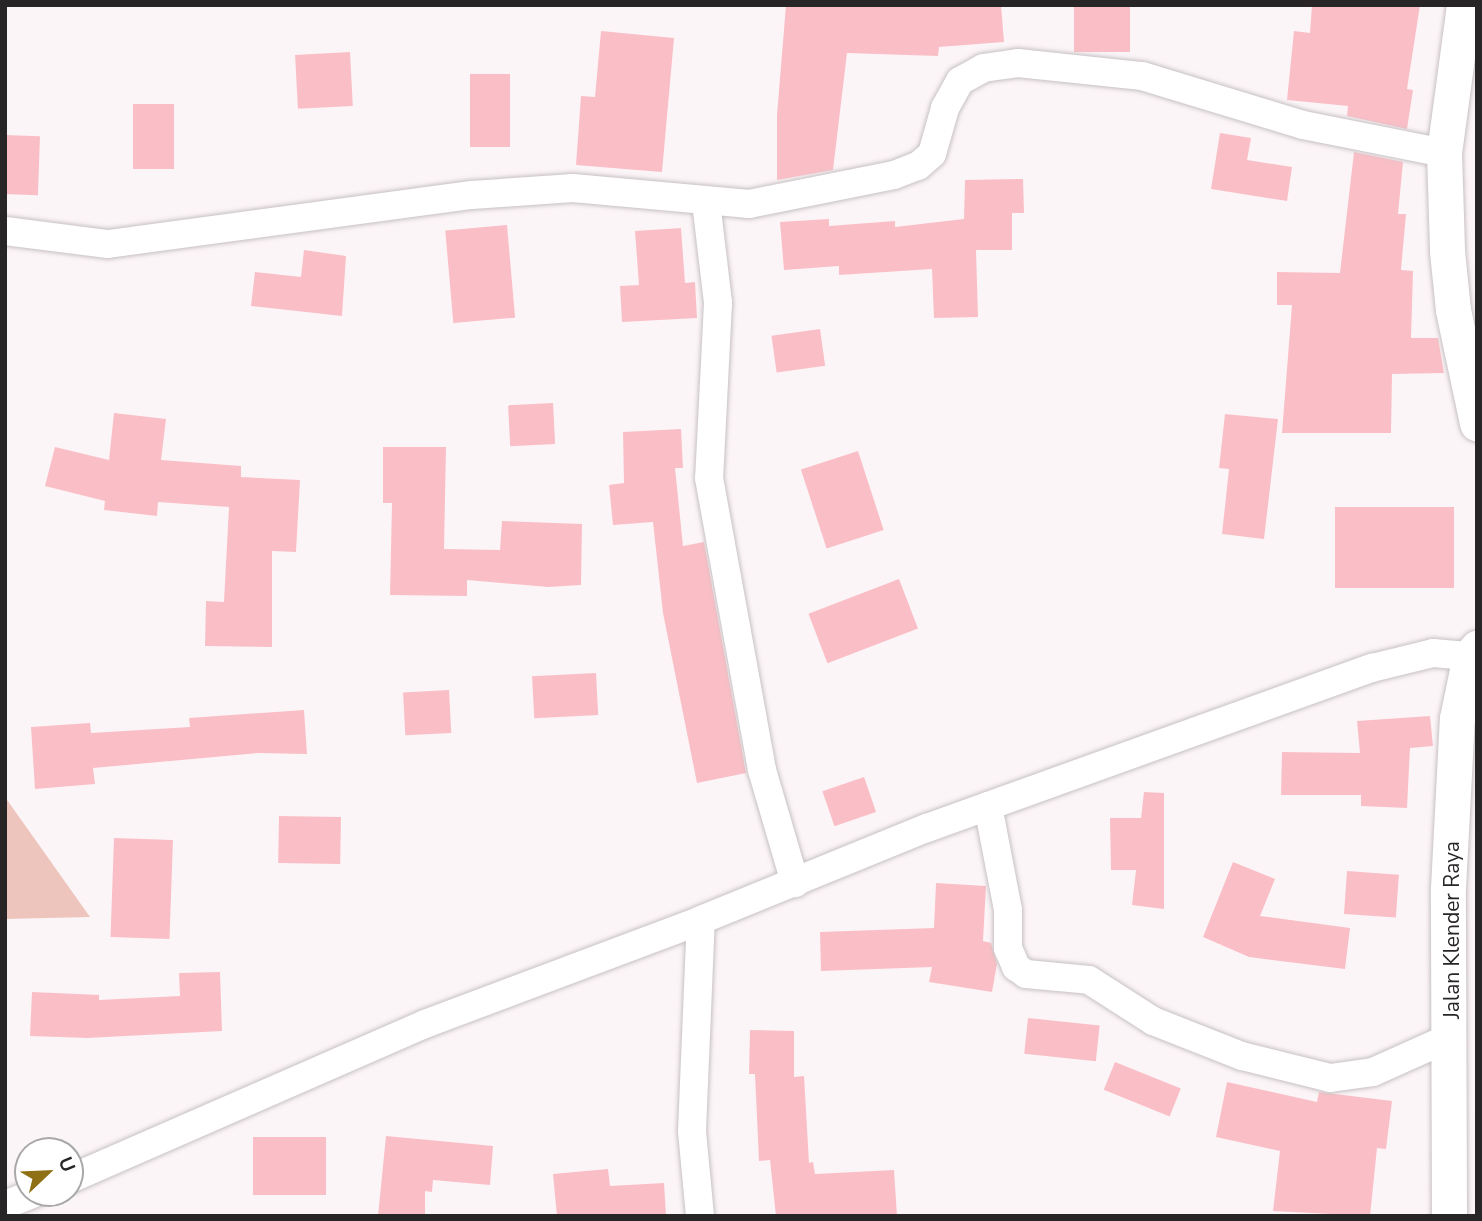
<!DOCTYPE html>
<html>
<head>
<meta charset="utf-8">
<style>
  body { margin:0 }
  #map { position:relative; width:1482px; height:1221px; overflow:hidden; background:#fcf5f8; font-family:"Nunito Sans",sans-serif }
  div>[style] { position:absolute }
  .green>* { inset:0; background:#eec5bd }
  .building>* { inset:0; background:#fabfc6; transform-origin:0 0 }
  .roads { filter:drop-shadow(0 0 2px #c7c1c3) drop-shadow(0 0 2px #c7c1c3) }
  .minor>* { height:28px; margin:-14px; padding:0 14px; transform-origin:14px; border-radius:14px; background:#fff }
  .tertiary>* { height:35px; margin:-17.5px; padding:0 17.5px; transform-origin:17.5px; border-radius:17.5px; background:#fff }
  span { translate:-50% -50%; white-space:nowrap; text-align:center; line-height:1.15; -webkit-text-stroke:5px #fff; paint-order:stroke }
  .street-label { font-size:21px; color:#282526 }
  .frame { position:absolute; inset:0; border:7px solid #282526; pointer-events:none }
  .north { position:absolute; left:14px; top:1137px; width:70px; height:70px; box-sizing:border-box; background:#fff; border:2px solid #a9a8a8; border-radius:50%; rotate:67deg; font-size:19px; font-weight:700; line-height:28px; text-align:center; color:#282526 }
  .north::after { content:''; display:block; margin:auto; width:24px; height:32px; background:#8f7014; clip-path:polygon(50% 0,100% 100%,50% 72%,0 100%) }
</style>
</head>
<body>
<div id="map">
  <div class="green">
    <i style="clip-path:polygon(5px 797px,90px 917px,5px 919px)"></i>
  </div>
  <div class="building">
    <i style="clip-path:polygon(786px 5px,1001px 5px,1004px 42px,939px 47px,938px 56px,847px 53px,833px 170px,777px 180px,777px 115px)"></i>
    <i style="left:1074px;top:5px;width:56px;height:47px"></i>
    <i style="clip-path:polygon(1312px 5px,1420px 5px,1407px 89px,1413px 90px,1407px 129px,1347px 116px,1348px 106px,1287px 100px,1294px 31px,1310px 33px)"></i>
    <i style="clip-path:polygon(601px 31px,674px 38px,662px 172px,576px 165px,581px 96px,595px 97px)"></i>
    <i style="left:350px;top:52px;width:54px;height:55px;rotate:87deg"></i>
    <i style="left:470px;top:74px;width:40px;height:73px"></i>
    <i style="left:133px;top:104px;width:41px;height:65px"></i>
    <i style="clip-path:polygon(1220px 133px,1251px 138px,1247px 160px,1292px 167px,1287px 201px,1211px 189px)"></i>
    <i style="left:5px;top:135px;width:35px;height:59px;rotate:2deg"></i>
    <i style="clip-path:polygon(1354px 152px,1403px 162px,1398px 214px,1406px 214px,1401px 270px,1413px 271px,1411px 338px,1438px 338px,1444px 373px,1392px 374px,1391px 433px,1282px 433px,1292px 305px,1277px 305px,1277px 272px,1340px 273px)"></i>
    <i style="clip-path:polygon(1023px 179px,1024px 213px,1012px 213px,1012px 250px,976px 250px,978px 317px,934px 318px,932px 269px,839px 275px,839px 266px,784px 270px,780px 222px,829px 219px,829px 226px,895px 221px,895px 227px,964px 219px,965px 180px)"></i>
    <i style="left:507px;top:225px;width:93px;height:62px;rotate:85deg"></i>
    <i style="clip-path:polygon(681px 228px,685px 283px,695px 282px,697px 318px,622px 322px,620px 286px,639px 285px,635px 231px)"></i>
    <i style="clip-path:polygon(304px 250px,346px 256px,342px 316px,251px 306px,255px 272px,301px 277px)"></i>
    <i style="left:820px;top:329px;width:37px;height:49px;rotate:82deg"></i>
    <i style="left:553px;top:403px;width:41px;height:45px;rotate:87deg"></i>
    <i style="clip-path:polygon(114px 413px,166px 419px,161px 460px,241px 466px,241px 477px,300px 480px,296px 552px,272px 551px,272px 647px,205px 646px,206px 601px,224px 602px,229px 507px,158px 502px,157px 516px,104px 510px,105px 501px,45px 486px,55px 447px,109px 460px)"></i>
    <i style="clip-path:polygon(1225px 414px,1278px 419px,1264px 539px,1222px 534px,1229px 469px,1219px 468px)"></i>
    <i style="clip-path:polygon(681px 429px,683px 468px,675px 468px,683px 546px,704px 542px,746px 773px,697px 783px,663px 613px,653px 522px,613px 525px,609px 485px,624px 483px,623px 432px)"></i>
    <i style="clip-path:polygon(383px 447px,446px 447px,444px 549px,500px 550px,502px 521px,582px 524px,581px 585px,548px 587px,467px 580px,467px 596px,390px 595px,392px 503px,383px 503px)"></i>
    <i style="left:858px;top:451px;width:83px;height:60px;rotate:72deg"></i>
    <i style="left:1335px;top:507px;width:119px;height:81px"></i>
    <i style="left:899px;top:579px;width:53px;height:97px;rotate:69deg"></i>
    <i style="left:596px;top:673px;width:42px;height:64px;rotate:87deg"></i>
    <i style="left:449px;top:690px;width:43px;height:46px;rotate:87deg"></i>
    <i style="clip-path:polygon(304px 710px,307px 754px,258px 753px,93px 768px,95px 784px,35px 789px,31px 727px,90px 723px,91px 733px,190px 727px,189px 718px)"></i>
    <i style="clip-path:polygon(1430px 716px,1433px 746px,1410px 748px,1407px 808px,1361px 806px,1361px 795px,1281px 795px,1282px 752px,1360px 753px,1357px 721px)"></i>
    <i style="left:864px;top:777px;width:37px;height:44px;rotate:71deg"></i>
    <i style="clip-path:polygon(1144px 792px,1164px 793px,1164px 909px,1132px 905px,1136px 870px,1111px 870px,1110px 818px,1141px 818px)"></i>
    <i style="left:279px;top:816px;width:62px;height:47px;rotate:1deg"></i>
    <i style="left:114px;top:838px;width:59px;height:99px;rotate:2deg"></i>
    <i style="clip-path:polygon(1233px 862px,1275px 879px,1260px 916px,1350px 928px,1345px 969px,1249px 957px,1203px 937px)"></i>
    <i style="left:1347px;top:871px;width:52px;height:43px;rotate:4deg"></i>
    <i style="clip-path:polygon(936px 883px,986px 886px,983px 941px,991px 943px,997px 964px,992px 992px,929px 982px,932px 967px,821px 971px,820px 932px,934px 928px)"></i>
    <i style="clip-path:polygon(220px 972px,222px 1031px,87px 1038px,30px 1036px,32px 992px,99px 995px,99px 1000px,180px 996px,179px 973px)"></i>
    <i style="left:1028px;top:1018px;width:72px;height:36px;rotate:6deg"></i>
    <i style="clip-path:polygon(750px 1030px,794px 1031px,794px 1077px,804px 1076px,809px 1163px,813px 1162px,815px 1174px,894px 1170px,897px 1216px,776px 1216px,770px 1160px,759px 1161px,755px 1074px,749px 1074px)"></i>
    <i style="left:1115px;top:1062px;width:71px;height:30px;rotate:22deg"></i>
    <i style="clip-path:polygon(1227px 1082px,1317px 1102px,1319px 1092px,1392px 1101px,1386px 1149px,1377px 1148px,1370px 1216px,1273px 1211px,1280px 1151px,1216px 1137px)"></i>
    <i style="clip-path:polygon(386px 1136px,493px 1146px,490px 1185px,433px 1180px,432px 1192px,425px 1191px,425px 1216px,378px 1216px)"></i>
    <i style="left:326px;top:1137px;width:58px;height:73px;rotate:90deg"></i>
    <i style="clip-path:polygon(608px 1169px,610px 1186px,664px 1183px,666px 1216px,557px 1216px,553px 1174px)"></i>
  </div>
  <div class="roads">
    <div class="minor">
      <i style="left:706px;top:202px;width:102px;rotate:83.2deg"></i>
      <i style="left:718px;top:303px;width:175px;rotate:92.9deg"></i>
      <i style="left:709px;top:478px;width:297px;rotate:79.7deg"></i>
      <i style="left:762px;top:770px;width:118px;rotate:73.7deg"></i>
      <i style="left:5px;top:231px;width:104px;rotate:7.2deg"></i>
      <i style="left:108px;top:244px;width:367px;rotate:-7.7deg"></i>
      <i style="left:472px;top:195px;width:101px;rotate:-4deg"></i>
      <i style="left:573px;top:188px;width:177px;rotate:5.2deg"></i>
      <i style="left:749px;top:204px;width:148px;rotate:-11.3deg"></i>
      <i style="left:894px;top:175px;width:26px;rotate:-21deg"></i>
      <i style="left:918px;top:166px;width:18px;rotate:-41deg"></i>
      <i style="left:932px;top:154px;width:48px;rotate:-74.2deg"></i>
      <i style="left:945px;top:108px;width:31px;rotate:-61deg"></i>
      <i style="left:960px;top:81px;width:26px;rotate:-29deg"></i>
      <i style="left:983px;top:68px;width:35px;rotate:-8deg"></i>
      <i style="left:1018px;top:63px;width:125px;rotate:6deg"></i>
      <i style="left:1142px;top:76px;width:168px;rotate:16.9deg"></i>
      <i style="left:1303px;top:125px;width:144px;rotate:11.2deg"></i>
      <i style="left:988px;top:806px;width:106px;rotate:79.1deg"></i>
      <i style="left:1008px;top:910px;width:38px;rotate:90deg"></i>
      <i style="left:1008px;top:948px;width:21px;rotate:67deg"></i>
      <i style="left:1016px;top:967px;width:12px;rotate:35deg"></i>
      <i style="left:1026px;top:974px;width:63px;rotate:5.4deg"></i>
      <i style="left:1089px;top:980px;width:76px;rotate:32.6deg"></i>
      <i style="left:1153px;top:1021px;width:96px;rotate:21.5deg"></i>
      <i style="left:1242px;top:1056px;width:91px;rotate:14deg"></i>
      <i style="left:1330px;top:1078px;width:43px;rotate:-7.9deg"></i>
      <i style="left:1373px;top:1072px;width:85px;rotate:-24.2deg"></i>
      <i style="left:70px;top:1179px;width:387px;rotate:-23.6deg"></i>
      <i style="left:425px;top:1024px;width:295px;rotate:-20.6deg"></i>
      <i style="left:701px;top:920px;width:244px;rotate:-22.2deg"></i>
      <i style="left:927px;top:828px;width:473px;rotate:-19.8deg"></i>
      <i style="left:1372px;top:668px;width:63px;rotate:-13.8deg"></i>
      <i style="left:1433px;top:653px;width:37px;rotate:5deg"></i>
      <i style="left:5px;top:1205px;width:32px;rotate:-22deg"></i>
      <i style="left:700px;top:1216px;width:85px;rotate:-95.4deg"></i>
      <i style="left:692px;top:1131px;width:211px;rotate:-87.6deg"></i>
    </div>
    <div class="tertiary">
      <i style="left:1464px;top:5px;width:149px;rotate:97.7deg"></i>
      <i style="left:1444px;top:153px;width:98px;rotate:88.2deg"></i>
      <i style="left:1447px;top:251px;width:59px;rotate:84.2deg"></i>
      <i style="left:1453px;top:310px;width:116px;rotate:78deg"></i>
      <i style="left:1449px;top:1216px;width:328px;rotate:-90.2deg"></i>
      <i style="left:1448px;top:888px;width:170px;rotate:-87deg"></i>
      <i style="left:1457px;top:718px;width:63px;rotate:-78.2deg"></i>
      <i style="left:1470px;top:656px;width:11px;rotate:-49deg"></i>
    </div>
  </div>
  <div class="street-label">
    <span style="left:1452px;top:930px;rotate:-90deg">Jalan Klender Raya</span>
  </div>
  <div class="frame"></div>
  <div class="north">U</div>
</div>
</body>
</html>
